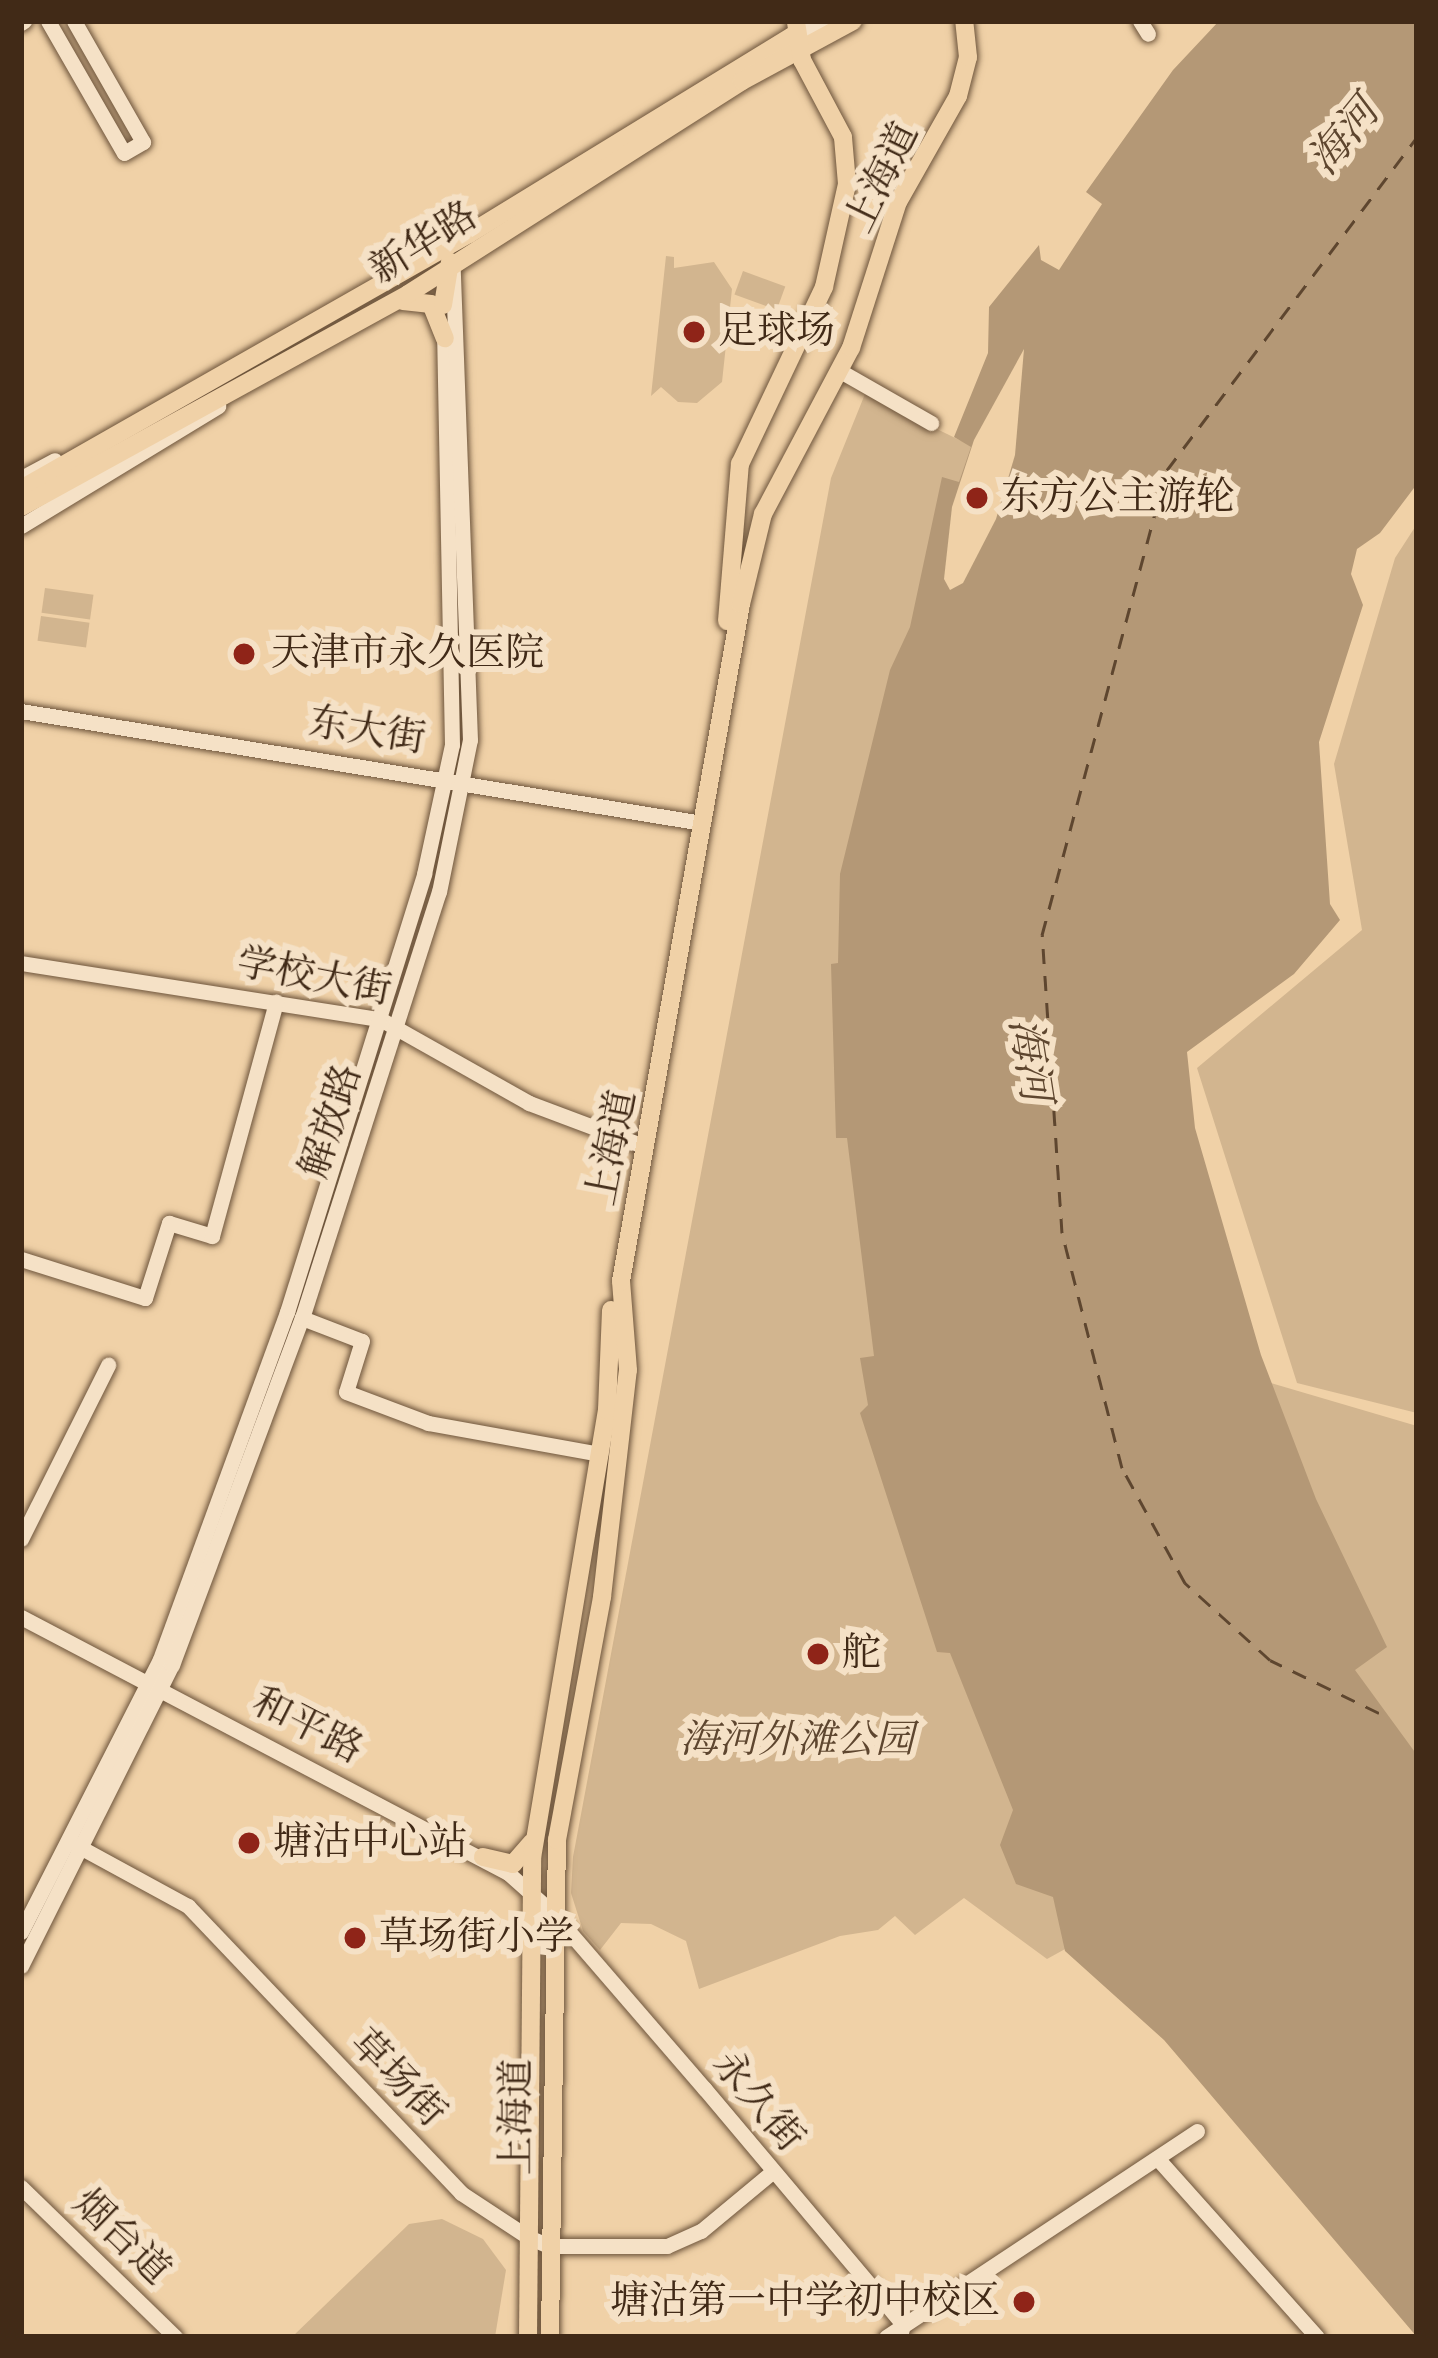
<!DOCTYPE html>
<html>
<head>
<meta charset="utf-8">
<style>
  body { margin:0 }
  #map { position:relative; width:1438px; height:2358px; overflow:hidden; background:#f0d1a7; font-family:"Libre Bodoni","Noto Serif SC",serif }
  div>[style] { position:absolute }
  .green>* { inset:0; background:#d2b58f; transform-origin:0 0 }
  .water>* { inset:0; background:#b49876 }
  .pier>* { inset:0; background:#f0d1a7 }
  .ferry>* { height:3px; margin-top:-1.5px; transform-origin:0; background:repeating-linear-gradient(90deg,#5e462f 0 15px,transparent 0 27px) }
  .roads { filter:drop-shadow(0 0 3px #6d543b) drop-shadow(0 0 3px #6d543b) }
  .minor>* { height:15px; margin:-7.5px; padding:0 7.5px; transform-origin:7.5px; border-radius:7.5px; background:#f5e1c6 }
  .major>* { height:18px; margin:-9px; padding:0 9px; transform-origin:9px; border-radius:9px; background:#f0d1a7 }
  .dots>* { width:33px; height:33px; translate:-50% -50%; box-sizing:border-box; border:6px solid #f5e1c6; border-radius:50% }
  span { translate:-50% -50%; white-space:nowrap; text-align:center; line-height:1.15; -webkit-text-stroke:12px #f5e1c6; paint-order:stroke }
  .street-label { font-size:39px; color:#412a17 }
  .poi-label { font-size:39px; color:#412a17 }
  .left { translate:0 -50%; text-align:left }
  .right { translate:-100% -50%; text-align:right }
  .park-label { font-size:39px; color:#5e462f; font-style:italic }
  .water-label { font-size:42px; color:#5e462f; font-style:italic }
  .frame { position:absolute; inset:0; border:24px solid #412a17; pointer-events:none }
</style>
</head>
<body>
<div id="map">
  <div class="green">
    <i style="clip-path:polygon(666px 256px,674px 257px,674px 268px,714px 262px,732px 289px,722px 382px,697px 403px,678px 402px,661px 387px,651px 396px)"></i>
    <i style="left:743px;top:271px;width:45px;height:25px;rotate:20deg"></i>
    <i style="clip-path:polygon(865px 394px,984px 452px,1076px 1943px,1047px 1959px,964px 1898px,915px 1935px,895px 1916px,878px 1930px,840px 1936px,699px 1989px,686px 1941px,651px 1924px,621px 1923px,600px 1950px,583px 1931px,571px 1893px,573px 1857px,831px 478px)"></i>
    <i style="clip-path:polygon(1417px 524px,1417px 1413px,1297px 1383px,1197px 1068px,1362px 930px,1334px 764px,1395px 558px)"></i>
    <i style="left:45px;top:588px;width:49px;height:25px;rotate:8deg"></i>
    <i style="left:41px;top:616px;width:49px;height:25px;rotate:8deg"></i>
    <i style="clip-path:polygon(1261px 1380px,1417px 1426px,1417px 1787px,1342px 1662px)"></i>
    <i style="clip-path:polygon(442px 2219px,483px 2239px,506px 2270px,495px 2337px,292px 2337px,409px 2224px)"></i>
  </div>
  <div class="water">
    <i style="clip-path:polygon(1219px 21px,1417px 21px,1417px 484px,1380px 533px,1357px 549px,1351px 574px,1363px 605px,1319px 742px,1330px 904px,1340px 920px,1294px 974px,1187px 1052px,1195px 1128px,1261px 1355px,1316px 1499px,1387px 1647px,1355px 1670px,1417px 1755px,1417px 2337px,1164px 2040px,1065px 1951px,1053px 1897px,1016px 1884px,1000px 1845px,1013px 1810px,950px 1653px,937px 1652px,860px 1413px,868px 1405px,860px 1358px,874px 1356px,847px 1138px,836px 1138px,831px 964px,838px 963px,840px 874px,890px 670px,910px 627px,942px 477px,959px 482px,971px 447px,954px 437px,988px 353px,989px 307px,1039px 245px,1041px 260px,1059px 270px,1102px 204px,1086px 192px,1173px 70px)"></i>
  </div>
  <div class="pier">
    <i style="clip-path:polygon(1024px 349px,1015px 455px,996px 519px,963px 583px,950px 590px,944px 579px,952px 507px,974px 440px)"></i>
  </div>
  <div class="ferry">
    <i style="left:1379px;top:1713px;width:121px;rotate:-154.1deg"></i>
    <i style="left:1270px;top:1660px;width:115px;rotate:-137.8deg"></i>
    <i style="left:1185px;top:1583px;width:131px;rotate:-118.7deg"></i>
    <i style="left:1122px;top:1468px;width:243px;rotate:-104.3deg"></i>
    <i style="left:1062px;top:1233px;width:299px;rotate:-93.8deg"></i>
    <i style="left:1042px;top:935px;width:482px;rotate:-75deg"></i>
    <i style="left:1167px;top:470px;width:416px;rotate:-53.1deg"></i>
  </div>
  <div class="roads">
    <div class="minor">
      <i style="left:48px;top:21px;width:152px;rotate:60.1deg"></i>
      <i style="left:124px;top:153px;width:22px;rotate:-30deg"></i>
      <i style="left:143px;top:142px;width:139px;rotate:-119.7deg"></i>
      <i style="left:1140px;top:21px;width:15px;rotate:58deg"></i>
      <i style="left:21px;top:23px;width:4px;rotate:-34deg"></i>
      <i style="left:796px;top:34px;width:29px;rotate:-27deg"></i>
      <i style="left:840px;top:371px;width:105px;rotate:29.7deg"></i>
      <i style="left:21px;top:478px;width:38px;rotate:-28deg"></i>
      <i style="left:21px;top:526px;width:231px;rotate:-31.3deg"></i>
      <i style="left:21px;top:711px;width:690px;rotate:9.34deg"></i>
      <i style="left:21px;top:963px;width:363px;rotate:8.9deg"></i>
      <i style="left:380px;top:1019px;width:171px;rotate:29.4deg"></i>
      <i style="left:529px;top:1103px;width:120px;rotate:20.6deg"></i>
      <i style="left:21px;top:1259px;width:130px;rotate:17.5deg"></i>
      <i style="left:145px;top:1298px;width:79px;rotate:-72.3deg"></i>
      <i style="left:169px;top:1223px;width:45px;rotate:16.8deg"></i>
      <i style="left:212px;top:1236px;width:243px;rotate:-74.7deg"></i>
      <i style="left:302px;top:1318px;width:64px;rotate:21deg"></i>
      <i style="left:362px;top:1341px;width:53px;rotate:107.4deg"></i>
      <i style="left:346px;top:1392px;width:88px;rotate:20.7deg"></i>
      <i style="left:428px;top:1423px;width:175px;rotate:10.2deg"></i>
      <i style="left:21px;top:1539px;width:195px;rotate:-63.4deg"></i>
      <i style="left:21px;top:1617px;width:550px;rotate:27.73deg"></i>
      <i style="left:508px;top:1873px;width:59px;rotate:41.6deg"></i>
      <i style="left:552px;top:1912px;width:233px;rotate:49.2deg"></i>
      <i style="left:704px;top:2088px;width:309px;rotate:49.9deg"></i>
      <i style="left:903px;top:2324px;width:13px;rotate:103deg"></i>
      <i style="left:76px;top:1845px;width:128px;rotate:28.6deg"></i>
      <i style="left:188px;top:1906px;width:396px;rotate:46.4deg"></i>
      <i style="left:461px;top:2193px;width:80px;rotate:33.3deg"></i>
      <i style="left:528px;top:2237px;width:23px;rotate:23deg"></i>
      <i style="left:549px;top:2246px;width:118px"></i>
      <i style="left:667px;top:2246px;width:37px;rotate:-24deg"></i>
      <i style="left:701px;top:2231px;width:92px;rotate:-39.7deg"></i>
      <i style="left:21px;top:1932px;width:306px;rotate:-63deg"></i>
      <i style="left:160px;top:1659px;width:370px;rotate:-69.9deg"></i>
      <i style="left:287px;top:1312px;width:459px;rotate:-72.6deg"></i>
      <i style="left:424px;top:874px;width:132px;rotate:-77.8deg"></i>
      <i style="left:452px;top:745px;width:416px;rotate:-91.1deg"></i>
      <i style="left:21px;top:1966px;width:337px;rotate:-63.4deg"></i>
      <i style="left:172px;top:1665px;width:371px;rotate:-69.5deg"></i>
      <i style="left:302px;top:1318px;width:447px;rotate:-72.2deg"></i>
      <i style="left:439px;top:892px;width:155px;rotate:-78.5deg"></i>
      <i style="left:470px;top:740px;width:474px;rotate:-92.1deg"></i>
      <i style="left:1157px;top:2158px;width:240px;rotate:48.2deg"></i>
      <i style="left:21px;top:2187px;width:215px;rotate:44.2deg"></i>
      <i style="left:886px;top:2337px;width:373px;rotate:-33.5deg"></i>
    </div>
    <div class="major">
      <i style="left:403px;top:301px;width:28px;rotate:6deg"></i>
      <i style="left:431px;top:304px;width:37px;rotate:68deg"></i>
      <i style="left:443px;top:305px;width:44px;rotate:-80.8deg"></i>
      <i style="left:21px;top:489px;width:515px;rotate:-29.65deg"></i>
      <i style="left:469px;top:234px;width:383px;rotate:-31.5deg"></i>
      <i style="left:21px;top:507px;width:442px;rotate:-28.8deg"></i>
      <i style="left:408px;top:294px;width:396px;rotate:-32.5deg"></i>
      <i style="left:742px;top:81px;width:126px;rotate:-28.4deg"></i>
      <i style="left:727px;top:621px;width:158px;rotate:-85.3deg"></i>
      <i style="left:740px;top:464px;width:196px;rotate:-64.6deg"></i>
      <i style="left:824px;top:287px;width:106px;rotate:-77.4deg"></i>
      <i style="left:847px;top:184px;width:47px;rotate:-94.9deg"></i>
      <i style="left:843px;top:137px;width:87px;rotate:-118deg"></i>
      <i style="left:802px;top:60px;width:39px;rotate:-99deg"></i>
      <i style="left:483px;top:1857px;width:31px;rotate:13deg"></i>
      <i style="left:513px;top:1864px;width:29px;rotate:-49deg"></i>
      <i style="left:528px;top:2337px;width:479px;rotate:-89.5deg"></i>
      <i style="left:532px;top:1858px;width:454px;rotate:-80.5deg"></i>
      <i style="left:607px;top:1410px;width:100px;rotate:-87.7deg"></i>
      <i style="left:550px;top:2337px;width:497px;rotate:-89.2deg"></i>
      <i style="left:557px;top:1840px;width:247px;rotate:-79.5deg"></i>
      <i style="left:602px;top:1597px;width:228px;rotate:-83.5deg"></i>
      <i style="left:628px;top:1370px;width:89px;rotate:-94.5deg"></i>
      <i style="left:621px;top:1281px;width:688px;rotate:-79.95deg"></i>
      <i style="left:741px;top:604px;width:93px;rotate:-76.3deg"></i>
      <i style="left:763px;top:514px;width:188px;rotate:-62.1deg"></i>
      <i style="left:851px;top:348px;width:153px;rotate:-72.2deg"></i>
      <i style="left:898px;top:202px;width:122px;rotate:-60.5deg"></i>
      <i style="left:958px;top:96px;width:40px;rotate:-75.6deg"></i>
      <i style="left:968px;top:57px;width:36px;rotate:-96deg"></i>
    </div>
  </div>
  <div class="dots">
    <i style="left:694px;top:332px;background:#8f2418"></i>
    <i style="left:977px;top:498px;background:#8f2418"></i>
    <i style="left:244px;top:654px;background:#8f2418"></i>
    <i style="left:818px;top:1654px;background:#8f2418"></i>
    <i style="left:249px;top:1843px;background:#8f2418"></i>
    <i style="left:355px;top:1938px;background:#8f2418"></i>
    <i style="left:1024px;top:2302px;background:#8f2418"></i>
  </div>
  <div class="street-label">
    <span style="left:883px;top:178px;rotate:-64deg">上海道</span>
    <span style="left:424px;top:244px;rotate:-32deg">新华路</span>
    <span style="left:367px;top:732px;rotate:9deg">东大街</span>
    <span style="left:314px;top:978px;rotate:11deg">学校大街</span>
    <span style="left:332px;top:1122px;rotate:-72deg">解放路</span>
    <span style="left:613px;top:1148px;rotate:-79deg">上海道</span>
    <span style="left:307px;top:1727px;rotate:27deg">和平路</span>
    <span style="left:397px;top:2079px;rotate:46deg">草场街</span>
    <span style="left:757px;top:2102px;rotate:50deg">永久街</span>
    <span style="left:518px;top:2117px;rotate:-90deg">上海道</span>
    <span style="left:121px;top:2238px;rotate:44deg">烟台道</span>
  </div>
  <div class="poi-label">
    <span class="left" style="left:718px;top:332px">足球场</span>
    <span class="left" style="left:1001px;top:498px">东方公主游轮</span>
    <span class="left" style="left:271px;top:654px">天津市永久医院</span>
    <span class="left" style="left:842px;top:1654px">舵</span>
    <span class="left" style="left:273px;top:1843px">塘沽中心站</span>
    <span class="left" style="left:379px;top:1938px">草场街小学</span>
    <span class="right" style="left:1000px;top:2302px">塘沽第一中学初中校区</span>
  </div>
  <div class="park-label">
    <span style="left:797px;top:1741px">海河外滩公园</span>
  </div>
  <div class="water-label">
    <span style="left:1345px;top:137px;rotate:-51deg">海河</span>
    <span style="left:1029px;top:1060px;rotate:81deg">海河</span>
  </div>
  <div class="frame"></div>
</div>
</body>
</html>
